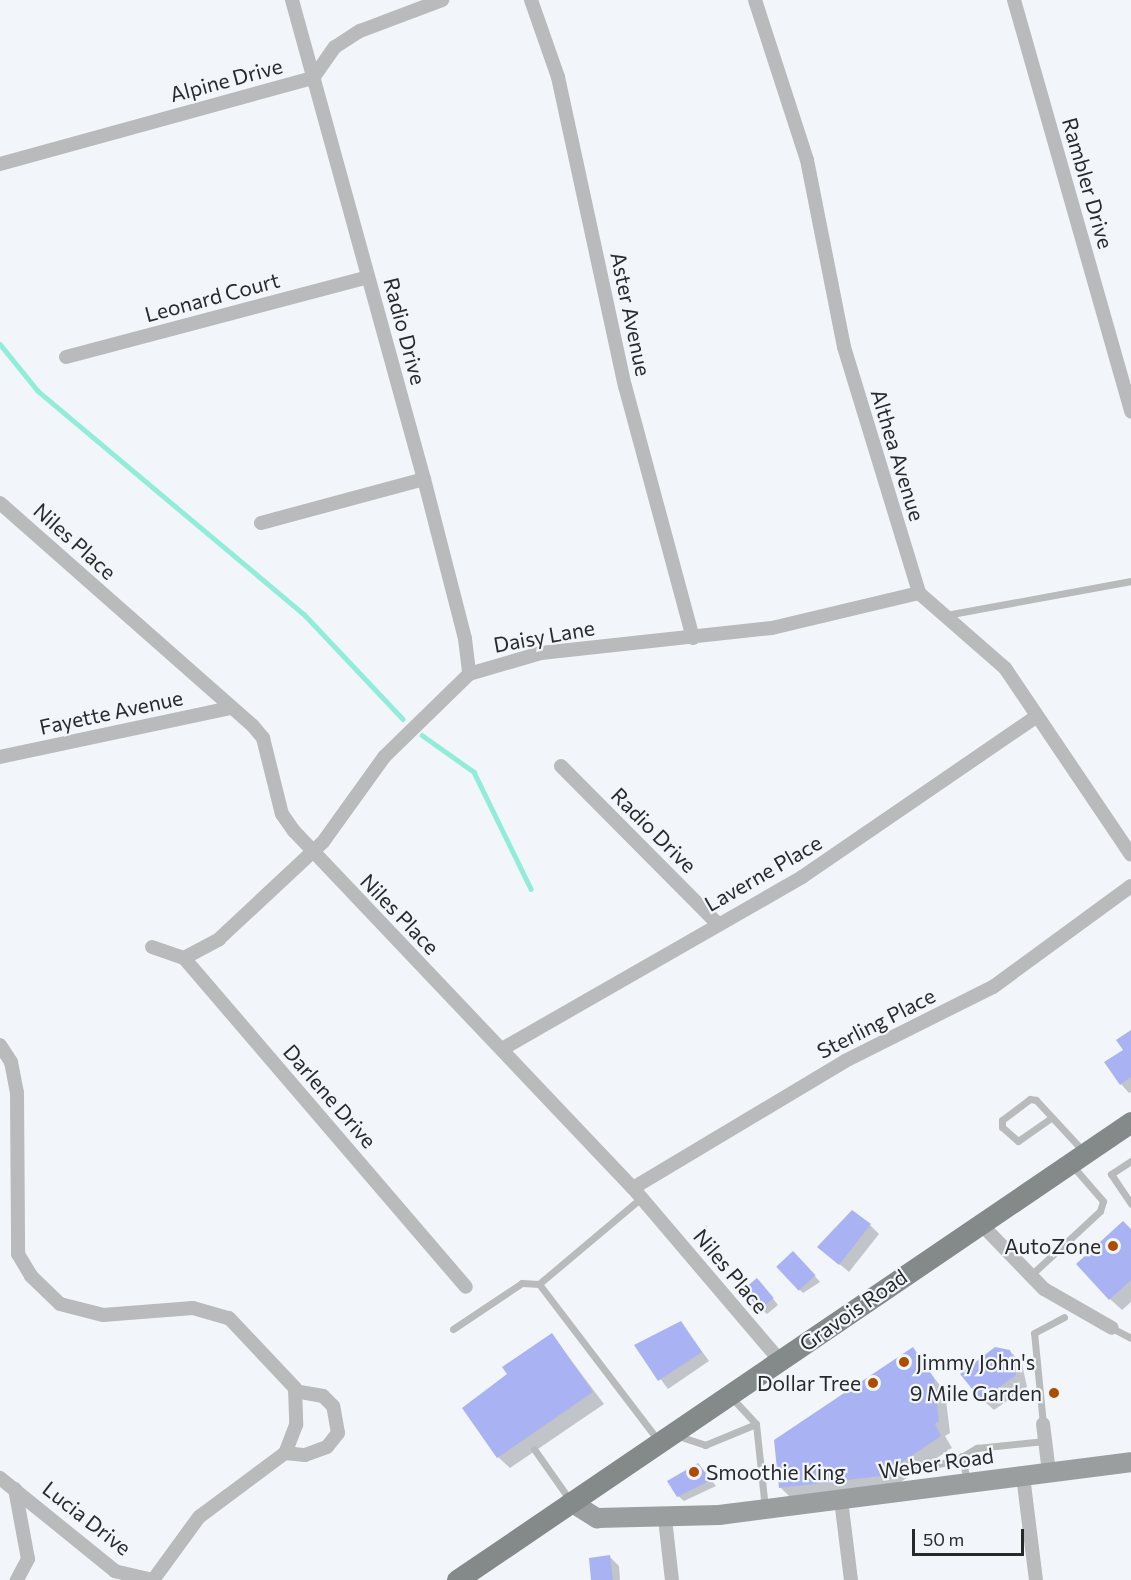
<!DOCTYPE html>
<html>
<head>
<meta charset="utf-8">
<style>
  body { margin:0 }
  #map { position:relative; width:1131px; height:1580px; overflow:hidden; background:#f2f6fa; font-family:Commissioner,sans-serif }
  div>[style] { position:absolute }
  .shadow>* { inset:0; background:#0003 }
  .stream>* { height:4.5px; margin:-2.25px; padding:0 2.25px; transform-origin:2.25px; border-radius:2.25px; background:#91ecd9 }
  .building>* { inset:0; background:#a9b3f3; transform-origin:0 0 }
  .lane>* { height:7px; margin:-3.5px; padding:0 3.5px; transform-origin:3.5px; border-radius:3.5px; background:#b8babb }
  .street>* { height:14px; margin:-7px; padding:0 7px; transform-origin:7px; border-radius:7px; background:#b8babb }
  .secondary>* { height:20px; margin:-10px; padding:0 10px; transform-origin:10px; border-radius:10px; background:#9a9e9e }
  .primary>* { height:21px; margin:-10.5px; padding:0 10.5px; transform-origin:10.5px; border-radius:10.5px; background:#84898a }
  .dots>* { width:16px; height:16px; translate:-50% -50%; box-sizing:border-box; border:3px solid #f2f6fa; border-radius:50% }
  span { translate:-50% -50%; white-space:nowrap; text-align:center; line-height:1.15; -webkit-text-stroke:4.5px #f2f6fa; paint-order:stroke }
  .street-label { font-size:21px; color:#27292a }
  .poi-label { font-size:21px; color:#27292a }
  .right { translate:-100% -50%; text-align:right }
  .left { translate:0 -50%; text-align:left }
  .scale { position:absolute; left:912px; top:1529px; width:112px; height:27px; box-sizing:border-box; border:3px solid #27292a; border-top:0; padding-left:8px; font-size:18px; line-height:21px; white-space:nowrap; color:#27292a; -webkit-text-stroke:4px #f2f6fa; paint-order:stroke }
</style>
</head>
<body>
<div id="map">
  <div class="shadow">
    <i style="clip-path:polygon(1131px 1032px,1131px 1092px,1129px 1093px,1121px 1084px)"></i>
    <i style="clip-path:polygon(870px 1225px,879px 1234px,849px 1272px,819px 1247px)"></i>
    <i style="clip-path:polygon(1131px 1231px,1131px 1302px,1122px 1310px,1110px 1299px)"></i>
    <i style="clip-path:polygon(799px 1258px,820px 1282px,803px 1293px,798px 1288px)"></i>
    <i style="clip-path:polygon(763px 1286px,778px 1305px,767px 1314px,761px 1309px)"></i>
    <i style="clip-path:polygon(681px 1323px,709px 1361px,668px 1389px,636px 1346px)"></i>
    <i style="clip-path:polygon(552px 1335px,604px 1404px,510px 1468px,498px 1457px,509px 1374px)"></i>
    <i style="clip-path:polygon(912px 1349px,945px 1392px,950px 1433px,945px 1436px,952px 1448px,893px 1487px,792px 1499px,781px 1488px)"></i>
    <i style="clip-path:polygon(1010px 1351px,1022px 1364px,1027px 1387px,994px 1410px,982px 1399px)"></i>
    <i style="clip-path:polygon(704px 1471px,716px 1486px,684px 1501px,678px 1496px)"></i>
    <i style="clip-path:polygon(610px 1557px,619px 1566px,620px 1580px,593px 1580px)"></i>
  </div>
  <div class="stream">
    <i style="left:0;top:344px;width:60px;rotate:51deg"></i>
    <i style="left:38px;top:391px;width:347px;rotate:40deg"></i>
    <i style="left:304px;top:614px;width:144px;rotate:46.7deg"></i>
    <i style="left:422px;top:735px;width:64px;rotate:35.4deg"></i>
    <i style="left:474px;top:772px;width:130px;rotate:64deg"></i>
  </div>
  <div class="building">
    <i style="clip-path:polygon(1131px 1030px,1131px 1077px,1120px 1085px,1104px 1062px,1123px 1050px,1116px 1040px)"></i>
    <i style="clip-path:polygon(852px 1210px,871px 1224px,839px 1265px,817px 1247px)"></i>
    <i style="clip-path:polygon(1123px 1221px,1131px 1229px,1131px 1280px,1109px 1300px,1076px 1264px)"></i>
    <i style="left:793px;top:1251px;width:33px;height:23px;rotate:47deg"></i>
    <i style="left:757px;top:1278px;width:26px;height:18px;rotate:50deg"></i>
    <i style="clip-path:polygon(681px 1321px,702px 1352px,658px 1381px,634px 1345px)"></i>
    <i style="clip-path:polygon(552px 1333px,593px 1392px,497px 1458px,462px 1408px,507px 1374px,502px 1367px)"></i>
    <i style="clip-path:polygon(913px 1347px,934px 1378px,939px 1421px,935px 1424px,941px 1436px,881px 1476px,779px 1488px,774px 1440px)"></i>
    <i style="clip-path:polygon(995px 1347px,1010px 1350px,1016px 1375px,981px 1400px,960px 1374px)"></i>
    <i style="clip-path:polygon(698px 1463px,711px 1480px,677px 1497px,667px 1481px)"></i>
    <i style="clip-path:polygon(610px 1555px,613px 1580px,591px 1580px,589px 1558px)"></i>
  </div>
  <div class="lane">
    <i style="left:946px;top:615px;width:188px;rotate:-10.4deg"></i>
    <i style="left:1051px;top:1118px;width:40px;rotate:145.1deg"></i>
    <i style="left:1018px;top:1141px;width:21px;rotate:-139deg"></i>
    <i style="left:1002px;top:1127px;width:7px;rotate:-90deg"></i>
    <i style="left:1002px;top:1120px;width:35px;rotate:-37deg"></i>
    <i style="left:1030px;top:1099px;width:6px;rotate:9deg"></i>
    <i style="left:1036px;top:1100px;width:69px;rotate:47.3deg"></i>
    <i style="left:1131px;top:1161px;width:24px;rotate:147deg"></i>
    <i style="left:1111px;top:1174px;width:36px;rotate:56deg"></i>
    <i style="left:641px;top:1198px;width:133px;rotate:139.9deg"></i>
    <i style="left:539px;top:1284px;width:196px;rotate:52.7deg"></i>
    <i style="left:1031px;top:1275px;width:94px;rotate:-42.8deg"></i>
    <i style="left:1100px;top:1211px;width:10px;rotate:-73deg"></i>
    <i style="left:1103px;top:1201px;width:49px;rotate:-130.9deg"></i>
    <i style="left:1112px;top:1328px;width:21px;rotate:28deg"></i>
    <i style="left:453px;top:1329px;width:83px;rotate:-33.7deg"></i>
    <i style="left:522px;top:1283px;width:17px;rotate:3deg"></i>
    <i style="left:732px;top:1398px;width:35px;rotate:47deg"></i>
    <i style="left:756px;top:1424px;width:84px;rotate:83.9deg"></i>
    <i style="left:1043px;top:1424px;width:91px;rotate:-95.6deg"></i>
    <i style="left:1034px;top:1333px;width:34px;rotate:-28deg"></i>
    <i style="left:675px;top:1435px;width:32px;rotate:18deg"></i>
    <i style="left:705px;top:1445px;width:55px;rotate:-22.4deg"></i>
    <i style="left:534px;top:1449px;width:62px;rotate:54.8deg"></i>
    <i style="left:962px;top:1456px;width:25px;rotate:79deg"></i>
    <i style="left:926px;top:1466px;width:29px;rotate:-10deg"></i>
    <i style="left:955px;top:1461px;width:26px;rotate:-31deg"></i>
    <i style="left:977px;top:1448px;width:68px;rotate:-5.9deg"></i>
  </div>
  <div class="street">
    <i style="left:292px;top:0;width:497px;rotate:74.6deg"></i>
    <i style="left:424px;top:479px;width:165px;rotate:75.6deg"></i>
    <i style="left:465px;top:639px;width:35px;rotate:83deg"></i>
    <i style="left:531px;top:0;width:82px;rotate:70.7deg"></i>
    <i style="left:558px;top:77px;width:316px;rotate:77.8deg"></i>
    <i style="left:625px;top:386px;width:261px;rotate:74.9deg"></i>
    <i style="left:755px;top:0;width:168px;rotate:72deg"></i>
    <i style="left:807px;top:160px;width:191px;rotate:78.8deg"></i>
    <i style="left:844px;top:347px;width:257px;rotate:73deg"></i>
    <i style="left:919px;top:593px;width:114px;rotate:41.1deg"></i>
    <i style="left:1005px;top:668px;width:225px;rotate:56deg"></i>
    <i style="left:1014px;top:0;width:428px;rotate:74.1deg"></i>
    <i style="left:0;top:164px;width:325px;rotate:-15.4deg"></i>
    <i style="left:313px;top:78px;width:38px;rotate:-55deg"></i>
    <i style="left:335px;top:47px;width:30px;rotate:-33deg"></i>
    <i style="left:360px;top:31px;width:88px;rotate:-20.7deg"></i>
    <i style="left:66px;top:357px;width:312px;rotate:-14.8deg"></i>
    <i style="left:0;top:503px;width:337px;rotate:41.4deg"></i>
    <i style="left:253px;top:726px;width:16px;rotate:50deg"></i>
    <i style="left:263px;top:738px;width:78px;rotate:76deg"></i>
    <i style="left:282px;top:814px;width:21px;rotate:55deg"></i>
    <i style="left:294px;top:831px;width:492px;rotate:46.5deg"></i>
    <i style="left:633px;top:1188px;width:227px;rotate:49.6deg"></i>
    <i style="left:261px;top:523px;width:169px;rotate:-15.1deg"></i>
    <i style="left:0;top:757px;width:236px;rotate:-12deg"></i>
    <i style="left:561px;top:766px;width:223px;rotate:45.2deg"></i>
    <i style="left:152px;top:947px;width:34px;rotate:19deg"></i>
    <i style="left:184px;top:958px;width:433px;rotate:49.4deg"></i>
    <i style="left:184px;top:958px;width:40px;rotate:-28deg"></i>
    <i style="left:219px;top:939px;width:142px;rotate:-43deg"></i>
    <i style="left:323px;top:842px;width:105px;rotate:-54.3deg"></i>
    <i style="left:384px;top:757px;width:119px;rotate:-44.3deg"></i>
    <i style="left:469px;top:674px;width:75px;rotate:-16.3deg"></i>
    <i style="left:541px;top:653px;width:232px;rotate:-6.2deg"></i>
    <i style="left:772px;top:628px;width:151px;rotate:-13.4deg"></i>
    <i style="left:0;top:1045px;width:20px;rotate:57deg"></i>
    <i style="left:11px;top:1062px;width:32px;rotate:79deg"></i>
    <i style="left:17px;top:1093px;width:161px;rotate:89.6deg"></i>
    <i style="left:18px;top:1254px;width:26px;rotate:59deg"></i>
    <i style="left:31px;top:1276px;width:40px;rotate:44deg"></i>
    <i style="left:60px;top:1304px;width:44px;rotate:14.3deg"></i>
    <i style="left:103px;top:1315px;width:90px;rotate:-4.4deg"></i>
    <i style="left:193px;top:1308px;width:37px;rotate:16deg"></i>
    <i style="left:229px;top:1318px;width:96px;rotate:46.7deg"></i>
    <i style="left:295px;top:1388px;width:37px;rotate:88deg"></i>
    <i style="left:296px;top:1425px;width:30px;rotate:111deg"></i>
    <i style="left:285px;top:1453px;width:107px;rotate:143.3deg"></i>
    <i style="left:199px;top:1517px;width:78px;rotate:126.1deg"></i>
    <i style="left:153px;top:1580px;width:39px;rotate:-167deg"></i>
    <i style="left:115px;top:1571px;width:148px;rotate:-141deg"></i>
    <i style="left:502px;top:1049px;width:346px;rotate:-29.8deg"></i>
    <i style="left:802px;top:877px;width:283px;rotate:-34.4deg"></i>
    <i style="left:633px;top:1188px;width:247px;rotate:-30.9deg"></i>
    <i style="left:845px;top:1061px;width:165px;rotate:-26.6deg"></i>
    <i style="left:993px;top:987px;width:171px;rotate:-36.2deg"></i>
    <i style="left:980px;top:1223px;width:92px;rotate:45.9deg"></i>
    <i style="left:1044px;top:1289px;width:78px;rotate:29.8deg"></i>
    <i style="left:1043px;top:1424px;width:48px;rotate:82.9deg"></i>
    <i style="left:285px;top:1453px;width:20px;rotate:6deg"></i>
    <i style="left:305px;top:1455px;width:23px;rotate:-20deg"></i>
    <i style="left:327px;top:1447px;width:18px;rotate:-52deg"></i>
    <i style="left:338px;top:1433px;width:27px;rotate:-100deg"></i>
    <i style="left:333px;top:1406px;width:14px;rotate:-135deg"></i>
    <i style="left:323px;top:1396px;width:28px;rotate:-170deg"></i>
    <i style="left:1023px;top:1476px;width:105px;rotate:82.9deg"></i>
    <i style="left:15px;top:1489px;width:71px;rotate:79.5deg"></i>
    <i style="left:28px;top:1559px;width:24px;rotate:118deg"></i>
    <i style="left:841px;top:1500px;width:81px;rotate:82.9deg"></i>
    <i style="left:665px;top:1519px;width:61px;rotate:83.5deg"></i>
  </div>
  <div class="secondary">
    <i style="left:571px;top:1502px;width:31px;rotate:32deg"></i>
    <i style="left:597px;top:1518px;width:122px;rotate:-1.4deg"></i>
    <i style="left:719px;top:1515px;width:415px;rotate:-7.3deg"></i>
  </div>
  <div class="primary">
    <i style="left:457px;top:1580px;width:815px;rotate:-34.2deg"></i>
  </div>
  <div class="dots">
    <i style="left:1113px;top:1246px;background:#ad4d01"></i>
    <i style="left:904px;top:1362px;background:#ad4d01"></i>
    <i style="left:873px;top:1383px;background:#ad4d01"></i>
    <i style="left:1054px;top:1393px;background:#ad4d01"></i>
    <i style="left:694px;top:1472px;background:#ad4d01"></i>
  </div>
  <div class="street-label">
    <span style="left:226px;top:80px;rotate:-15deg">Alpine Drive</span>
    <span style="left:1088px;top:183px;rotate:74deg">Rambler Drive</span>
    <span style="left:212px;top:297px;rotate:-15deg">Leonard Court</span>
    <span style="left:631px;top:314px;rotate:78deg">Aster Avenue</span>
    <span style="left:405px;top:331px;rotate:75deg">Radio Drive</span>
    <span style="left:898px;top:455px;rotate:73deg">Althea Avenue</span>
    <span style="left:75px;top:541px;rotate:42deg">Niles Place</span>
    <span style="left:544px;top:636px;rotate:-10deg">Daisy Lane</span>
    <span style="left:111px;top:712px;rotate:-12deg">Fayette Avenue</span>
    <span style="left:654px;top:830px;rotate:45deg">Radio Drive</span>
    <span style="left:763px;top:873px;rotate:-30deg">Laverne Place</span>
    <span style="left:400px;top:914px;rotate:46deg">Niles Place</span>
    <span style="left:876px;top:1023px;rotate:-27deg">Sterling Place</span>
    <span style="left:330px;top:1096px;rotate:49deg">Darlene Drive</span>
    <span style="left:731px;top:1271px;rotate:50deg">Niles Place</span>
    <span style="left:853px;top:1310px;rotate:-35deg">Gravois Road</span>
    <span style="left:936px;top:1463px;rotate:-8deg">Weber Road</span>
    <span style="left:87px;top:1518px;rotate:38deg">Lucia Drive</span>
  </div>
  <div class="poi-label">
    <span class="right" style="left:1101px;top:1246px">AutoZone</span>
    <span class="left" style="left:916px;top:1362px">Jimmy John's</span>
    <span class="right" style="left:861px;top:1383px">Dollar Tree</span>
    <span class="right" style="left:1042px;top:1393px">9 Mile Garden</span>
    <span class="left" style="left:706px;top:1472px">Smoothie King</span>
  </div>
  <div class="scale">50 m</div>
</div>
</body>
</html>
